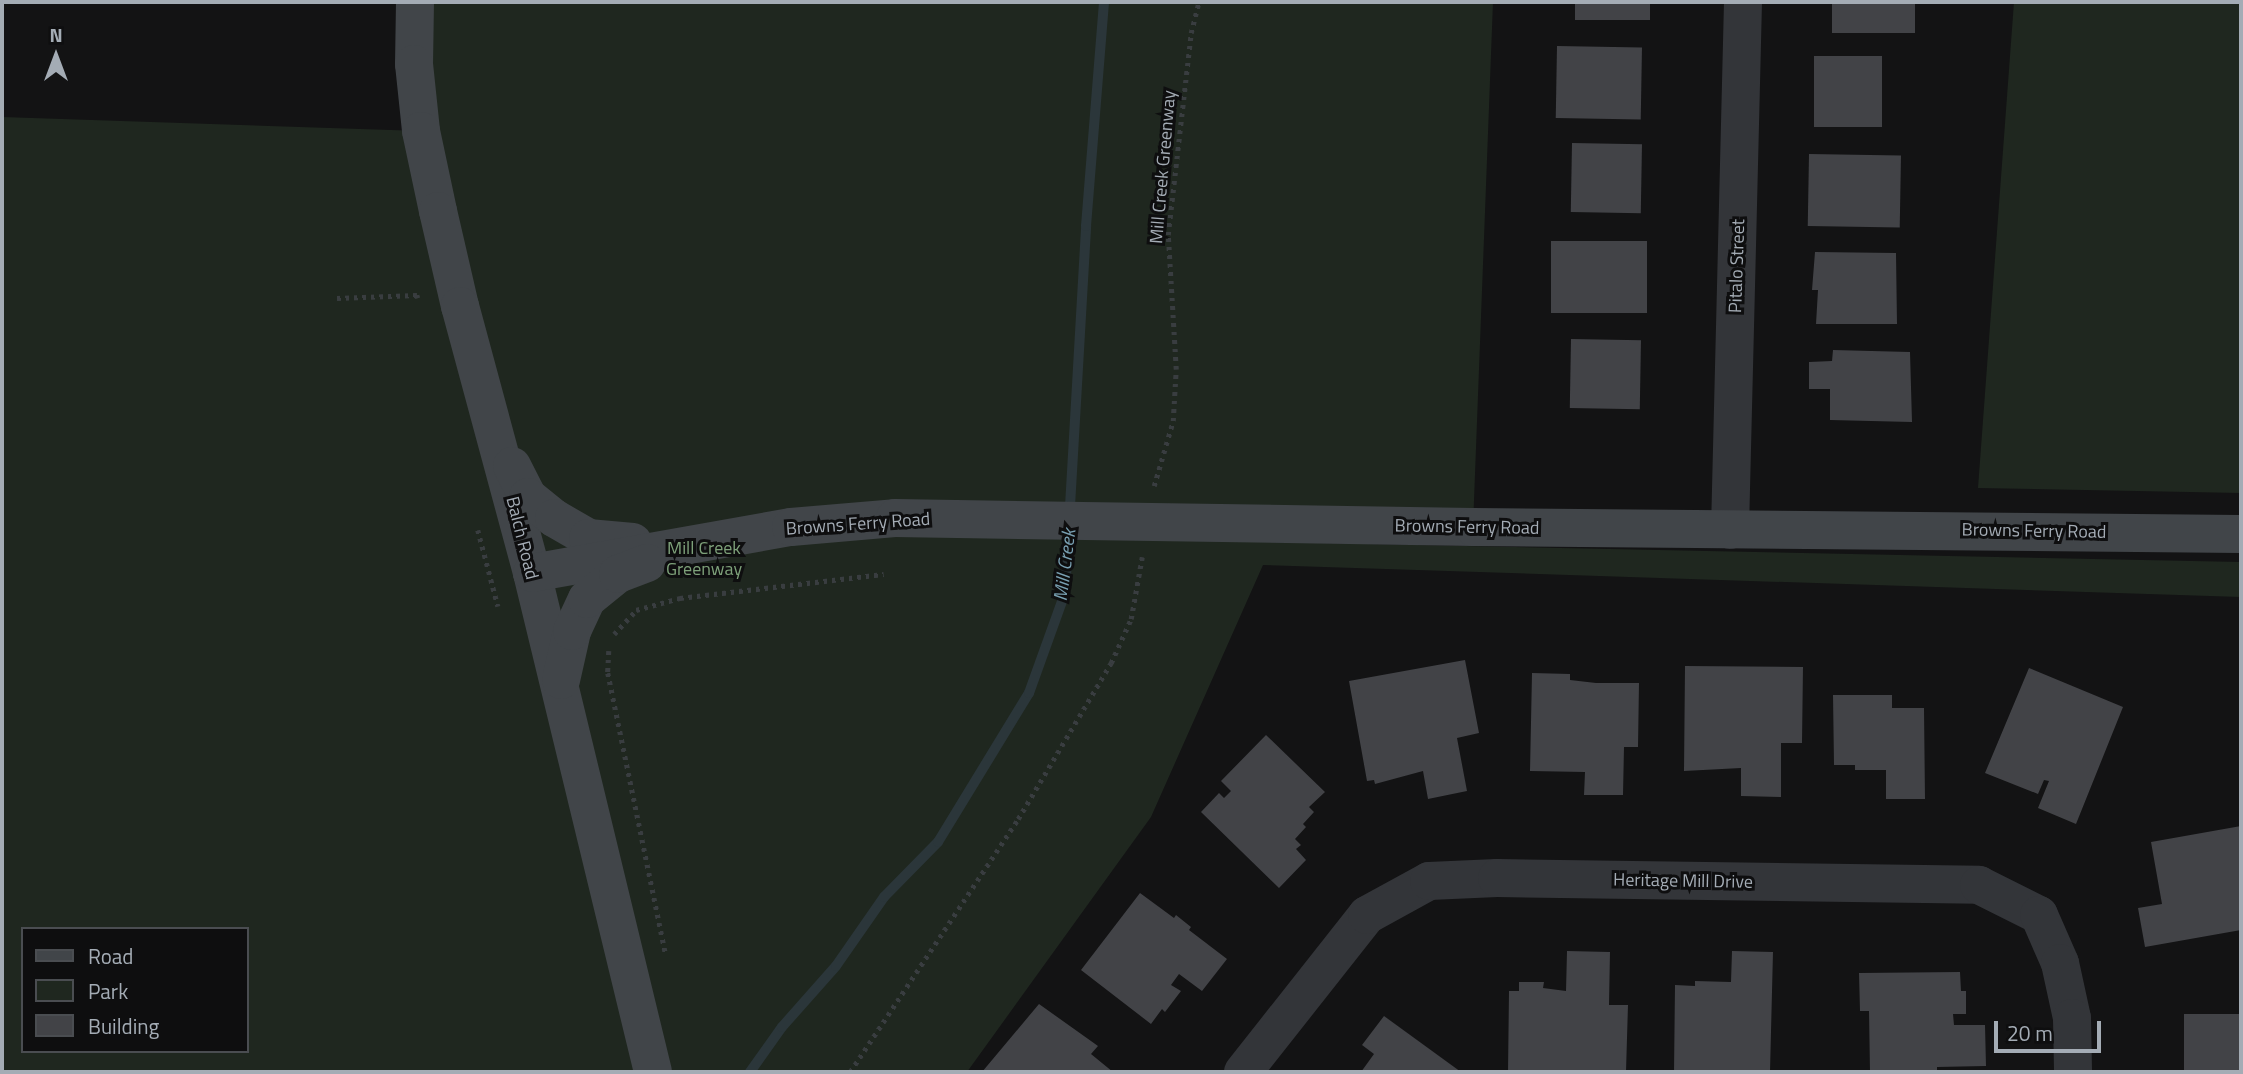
<!DOCTYPE html>
<html>
<head>
<meta charset="utf-8">
<style>
  body { margin:0 }
  #map { position:relative; width:2243px; height:1074px; overflow:hidden; background:#131314; font-family:"Titillium Web",sans-serif }
  div>[style] { position:absolute }
  .green>* { inset:0; background:#1f271f }
  .stream>* { height:10px; margin:-5px; padding:0 5px; transform-origin:5px; border-radius:5px; background:#2b363a }
  .building>* { inset:0; background:#424347; transform-origin:0 0 }
  .path>* { height:4.5px; margin-top:-2.25px; transform-origin:0; background:repeating-linear-gradient(90deg,#393d40 0 3.5px,transparent 0 8.5px) }
  .street>* { height:38px; margin:-19px; padding:0 19px; transform-origin:19px; border-radius:19px; background:#333539 }
  .secondary>* { height:38px; margin:-19px; padding:0 19px; transform-origin:19px; border-radius:19px; background:#414549 }
  span { translate:-50% -50%; white-space:nowrap; text-align:center; line-height:1.15; -webkit-text-stroke:6px #0e0e0f; paint-order:stroke }
  .street-label { font-size:18px; color:#a4acb5 }
  .park-label { font-size:18px; color:#7ea17a }
  .water-label { font-size:19px; color:#79a0b2; font-style:italic }
  .frame { position:absolute; inset:0; border:4px solid #a4acb5; pointer-events:none }
  .legend { position:absolute; left:21px; top:927px; width:228px; height:126px; box-sizing:border-box; background:#0e0e0f; border:2px solid #4a4d51; margin:0; padding:9px 12px; list-style:none; font-size:21px; color:#a4acb5 }
  .legend li { display:flex; align-items:center; gap:14px; height:35px }
  .legend b { width:35px; border:2px solid #4a4d51 }
  .north { position:absolute; left:21px; top:21px; width:70px; height:70px; -webkit-text-stroke:5px #0e0e0f; paint-order:stroke; rotate:0deg; font-size:19px; font-weight:700; line-height:28px; text-align:center; color:#a4acb5 }
  .north::after { content:''; display:block; margin:auto; width:24px; height:32px; background:#a4acb5; clip-path:polygon(50% 0,100% 100%,50% 72%,0 100%) }
  .scale { position:absolute; left:1994px; top:1021px; width:107px; height:32px; box-sizing:border-box; border:4px solid #a4acb5; border-top:0; padding-left:9px; font-size:21px; line-height:24px; white-space:nowrap; color:#a4acb5; -webkit-text-stroke:5px #0e0e0f; paint-order:stroke }
</style>
</head>
<body>
<div id="map">
  <div class="green">
    <i style="clip-path:polygon(evenodd,415px 2px,1493px 2px,1473px 527px,1268px 542px,2241px 562px,2241px 597px,1263px 565px,1151px 817px,967px 1072px,2px 1072px,2px 117px,421px 131px,415px 2px,23px 929px,247px 929px,247px 1051px,23px 1051px,23px 929px)"></i>
    <i style="clip-path:polygon(2014px 2px,2241px 2px,2241px 493px,1978px 488px)"></i>
  </div>
  <div class="stream">
    <i style="left:750px;top:1072px;width:55px;rotate:-54.6deg"></i>
    <i style="left:782px;top:1027px;width:81px;rotate:-48.5deg"></i>
    <i style="left:836px;top:966px;width:84px;rotate:-55.2deg"></i>
    <i style="left:884px;top:897px;width:77px;rotate:-45.5deg"></i>
    <i style="left:938px;top:842px;width:175px;rotate:-58.6deg"></i>
    <i style="left:1029px;top:693px;width:106px;rotate:-70.2deg"></i>
    <i style="left:1065px;top:593px;width:368px;rotate:-86.7deg"></i>
    <i style="left:1086px;top:226px;width:225px;rotate:-85.4deg"></i>
  </div>
  <div class="building">
    <i style="left:1575px;top:2px;width:75px;height:18px"></i>
    <i style="left:1832px;top:2px;width:83px;height:31px"></i>
    <i style="left:1557px;top:46px;width:85px;height:72px;rotate:1deg"></i>
    <i style="left:1814px;top:56px;width:68px;height:71px"></i>
    <i style="left:1572px;top:143px;width:70px;height:69px;rotate:1deg"></i>
    <i style="left:1809px;top:154px;width:92px;height:72px;rotate:1deg"></i>
    <i style="left:1551px;top:241px;width:96px;height:72px"></i>
    <i style="clip-path:polygon(1815px 252px,1896px 253px,1897px 324px,1816px 324px,1818px 290px,1812px 290px)"></i>
    <i style="left:1571px;top:339px;width:70px;height:69px;rotate:1deg"></i>
    <i style="clip-path:polygon(1833px 350px,1910px 352px,1912px 422px,1830px 420px,1830px 389px,1809px 389px,1809px 362px,1832px 361px)"></i>
    <i style="clip-path:polygon(1465px 660px,1479px 733px,1457px 738px,1467px 791px,1428px 799px,1423px 771px,1375px 784px,1374px 780px,1367px 781px,1349px 681px)"></i>
    <i style="clip-path:polygon(1685px 666px,1803px 667px,1802px 743px,1781px 743px,1781px 797px,1741px 796px,1741px 768px,1684px 771px)"></i>
    <i style="clip-path:polygon(2029px 668px,2123px 707px,2076px 824px,2038px 808px,2049px 781px,2044px 780px,2038px 794px,1985px 773px)"></i>
    <i style="clip-path:polygon(1532px 673px,1570px 674px,1570px 680px,1596px 683px,1639px 683px,1638px 747px,1624px 747px,1623px 795px,1584px 795px,1585px 772px,1530px 771px)"></i>
    <i style="clip-path:polygon(1833px 695px,1892px 695px,1892px 708px,1924px 708px,1925px 799px,1886px 799px,1886px 770px,1855px 770px,1855px 765px,1834px 765px)"></i>
    <i style="clip-path:polygon(1266px 735px,1325px 792px,1309px 807px,1314px 812px,1303px 824px,1306px 827px,1295px 839px,1301px 845px,1296px 849px,1306px 860px,1279px 888px,1201px 812px,1219px 793px,1224px 798px,1231px 791px,1221px 781px)"></i>
    <i style="clip-path:polygon(2241px 826px,2241px 930px,2145px 947px,2138px 908px,2162px 904px,2151px 842px)"></i>
    <i style="clip-path:polygon(1140px 893px,1174px 918px,1176px 915px,1191px 927px,1189px 930px,1227px 959px,1202px 991px,1179px 974px,1171px 985px,1181px 991px,1165px 1012px,1162px 1009px,1151px 1024px,1081px 970px)"></i>
    <i style="clip-path:polygon(1567px 951px,1610px 952px,1609px 1005px,1628px 1005px,1626px 1072px,1508px 1072px,1509px 991px,1519px 991px,1519px 982px,1544px 982px,1543px 988px,1566px 991px)"></i>
    <i style="clip-path:polygon(1732px 951px,1773px 952px,1770px 1072px,1674px 1072px,1675px 985px,1695px 986px,1695px 981px,1731px 982px)"></i>
    <i style="clip-path:polygon(1960px 972px,1961px 991px,1966px 991px,1966px 1014px,1953px 1014px,1954px 1025px,1985px 1025px,1986px 1066px,1937px 1067px,1937px 1072px,1870px 1072px,1869px 1011px,1860px 1011px,1859px 973px)"></i>
    <i style="clip-path:polygon(1039px 1004px,1098px 1046px,1091px 1054px,1113px 1072px,982px 1072px)"></i>
    <i style="left:2241px;top:1014px;width:58px;height:57px;rotate:90deg"></i>
    <i style="clip-path:polygon(1384px 1016px,1461px 1072px,1361px 1072px,1374px 1054px,1362px 1045px)"></i>
  </div>
  <div class="path">
    <i style="left:337px;top:298px;width:80px;rotate:-2.1deg"></i>
    <i style="left:417px;top:295px;width:3px;rotate:72deg"></i>
    <i style="left:1154px;top:486px;width:68px;rotate:-73.7deg"></i>
    <i style="left:1173px;top:421px;width:52px;rotate:-86.7deg"></i>
    <i style="left:1176px;top:369px;width:134px;rotate:-93.4deg"></i>
    <i style="left:1168px;top:235px;width:203px;rotate:-83.5deg"></i>
    <i style="left:1191px;top:33px;width:32px;rotate:-76deg"></i>
    <i style="left:478px;top:530px;width:79px;rotate:75.3deg"></i>
    <i style="left:614px;top:634px;width:33px;rotate:-47deg"></i>
    <i style="left:636px;top:610px;width:46px;rotate:-15.3deg"></i>
    <i style="left:680px;top:598px;width:205px;rotate:-6.7deg"></i>
    <i style="left:609px;top:651px;width:22px;rotate:93deg"></i>
    <i style="left:608px;top:673px;width:288px;rotate:78.4deg"></i>
    <i style="left:850px;top:1072px;width:304px;rotate:-56.4deg"></i>
    <i style="left:1018px;top:819px;width:182px;rotate:-59.2deg"></i>
    <i style="left:1111px;top:663px;width:48px;rotate:-65.6deg"></i>
    <i style="left:1131px;top:619px;width:63px;rotate:-79.9deg"></i>
  </div>
  <div class="street">
    <i style="left:1730px;top:530px;width:528px;rotate:-88.59deg"></i>
    <i style="left:1243px;top:1072px;width:200px;rotate:-51.7deg"></i>
    <i style="left:1367px;top:915px;width:71px;rotate:-28.7deg"></i>
    <i style="left:1429px;top:881px;width:68px;rotate:-2.5deg"></i>
    <i style="left:1497px;top:878px;width:482px;rotate:0.8deg"></i>
    <i style="left:1979px;top:885px;width:67px;rotate:26.6deg"></i>
    <i style="left:2039px;top:915px;width:52px;rotate:66.4deg"></i>
    <i style="left:2060px;top:963px;width:56px;rotate:77.7deg"></i>
    <i style="left:2072px;top:1018px;width:54px;rotate:88.9deg"></i>
  </div>
  <div class="secondary">
    <i style="left:415px;top:2px;width:62px;rotate:90.9deg"></i>
    <i style="left:414px;top:64px;width:67px;rotate:84deg"></i>
    <i style="left:421px;top:131px;width:82px;rotate:78deg"></i>
    <i style="left:438px;top:211px;width:98px;rotate:77deg"></i>
    <i style="left:460px;top:306px;width:277px;rotate:74.9deg"></i>
    <i style="left:532px;top:573px;width:513px;rotate:76.37deg"></i>
    <i style="left:512px;top:466px;width:35px;rotate:63deg"></i>
    <i style="left:528px;top:497px;width:33px;rotate:39deg"></i>
    <i style="left:554px;top:518px;width:39px;rotate:30deg"></i>
    <i style="left:588px;top:538px;width:45px;rotate:5.1deg"></i>
    <i style="left:532px;top:573px;width:263px;rotate:-10.1deg"></i>
    <i style="left:791px;top:527px;width:104px;rotate:-4.9deg"></i>
    <i style="left:895px;top:518px;width:578px;rotate:0.89deg"></i>
    <i style="left:1473px;top:527px;width:768px;rotate:0.52deg"></i>
    <i style="left:561px;top:680px;width:50px;rotate:-77.3deg"></i>
    <i style="left:572px;top:631px;width:35px;rotate:-65deg"></i>
    <i style="left:587px;top:599px;width:40px;rotate:-39deg"></i>
    <i style="left:618px;top:574px;width:31px;rotate:-21deg"></i>
  </div>
  <div class="street-label">
    <span style="left:1163px;top:167px;rotate:-85deg">Mill Creek Greenway</span>
    <span style="left:1737px;top:266px;rotate:-88deg">Pitalo Street</span>
    <span style="left:858px;top:524px;rotate:-4deg">Browns Ferry Road</span>
    <span style="left:1467px;top:527px;rotate:1deg">Browns Ferry Road</span>
    <span style="left:2034px;top:531px;rotate:1deg">Browns Ferry Road</span>
    <span style="left:522px;top:538px;rotate:76deg">Balch Road</span>
    <span style="left:1683px;top:881px;rotate:1deg">Heritage Mill Drive</span>
  </div>
  <div class="park-label">
    <span style="left:704px;top:559px">Mill Creek<br>Greenway</span>
  </div>
  <div class="water-label">
    <span style="left:1064px;top:565px;rotate:-83deg">Mill Creek</span>
  </div>
  <div class="frame"></div>
  <ul class="legend">
  <li><b style="height:9px;background:#414549"></b>Road</li>
  <li><b style="height:19px;background:#1f271f"></b>Park</li>
  <li><b style="height:19px;background:#424347"></b>Building</li>
  </ul>
  <div class="north">N</div>
  <div class="scale">20 m</div>
</div>
</body>
</html>
